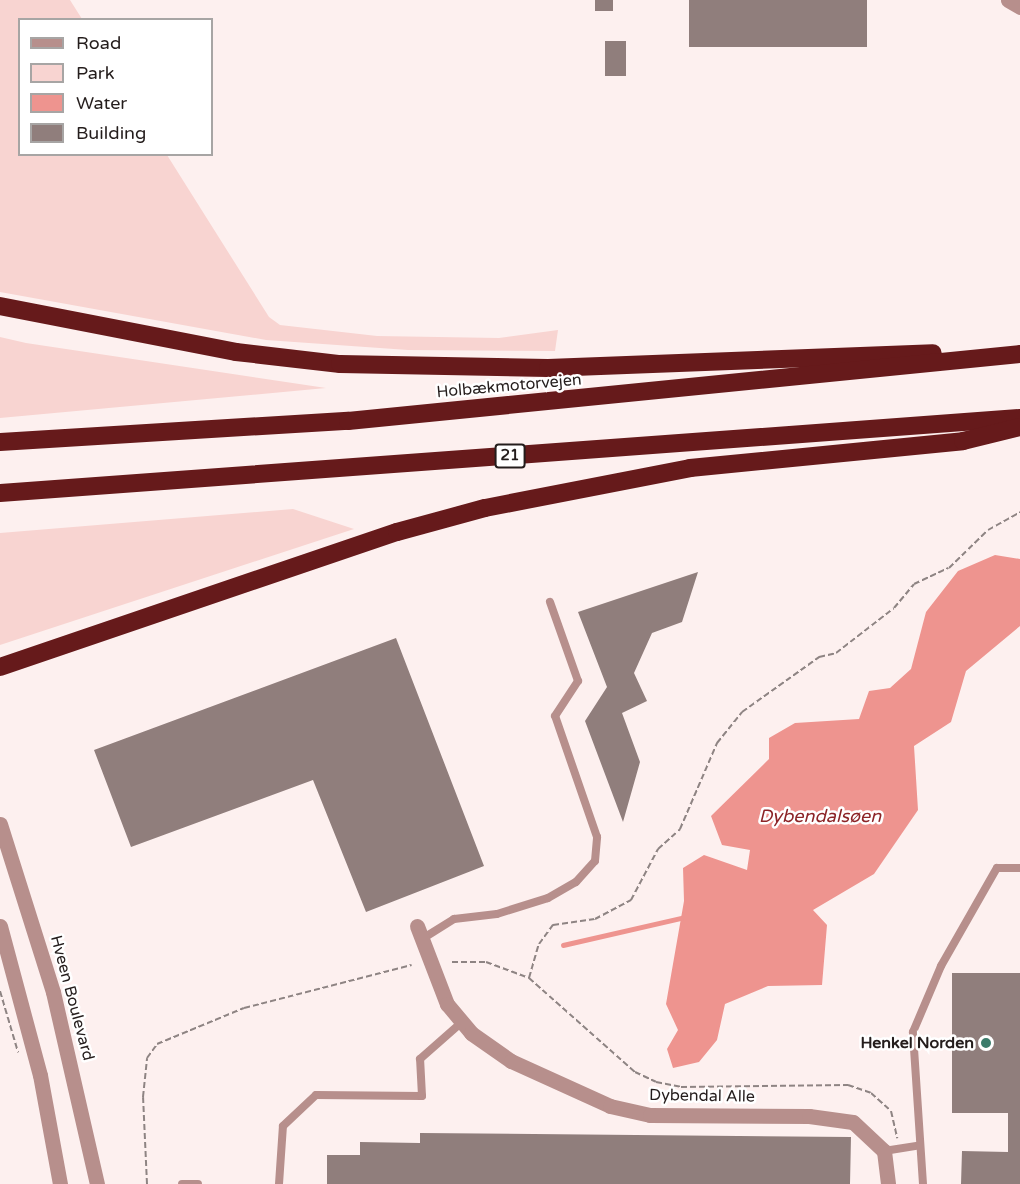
<!DOCTYPE html>
<html>
<head>
<meta charset="utf-8">
<style>
  body { margin:0 }
  #map { position:relative; width:1020px; height:1184px; overflow:hidden; background:#fdf0ef; font-family:"Varela Round",sans-serif }
  div>[style] { position:absolute }
  .green>* { inset:0; background:#f8d4d1 }
  .water>* { inset:0; background:#ee948f }
  .stream>* { height:4.5px; margin:-2.25px; padding:0 2.25px; transform-origin:2.25px; border-radius:2.25px; background:#ee948f }
  .building>* { inset:0; background:#907e7c; transform-origin:0 0 }
  .path>* { height:2px; margin-top:-1px; transform-origin:0; background:repeating-linear-gradient(90deg,#8e8483 0 6px,transparent 0 9px) }
  .service>* { height:8px; margin:-4px; padding:0 4px; transform-origin:4px; border-radius:4px; background:#b78f8c }
  .minor>* { height:15px; margin:-7.5px; padding:0 7.5px; transform-origin:7.5px; border-radius:7.5px; background:#b78f8c }
  .tertiary>* { height:15px; margin:-7.5px; padding:0 7.5px; transform-origin:7.5px; border-radius:7.5px; background:#b78f8c }
  .motorway>* { height:18px; margin:-9px; padding:0 9px; transform-origin:9px; border-radius:9px; background:#661a1b }
  .dots>* { width:16px; height:16px; translate:-50% -50%; box-sizing:border-box; border:3px solid #fff; border-radius:50% }
  span { translate:-50% -50%; white-space:nowrap; text-align:center; line-height:1.15; -webkit-text-stroke:5px #fff; paint-order:stroke }
  .shield-label span { padding:2px 4px; background:#fff; border:2px solid; border-radius:4px; -webkit-text-stroke-width:0 }
  .shield-label { font-size:15px; color:#241d1c; font-weight:700 }
  .street-label { font-size:16px; color:#241d1c }
  .poi-label { font-size:16px; color:#241d1c; font-weight:700 }
  .right { translate:-100% -50%; text-align:right }
  .water-label { font-size:18px; color:#8c2427; font-style:italic }
  .legend { position:absolute; left:18px; top:18px; width:195px; height:138px; box-sizing:border-box; background:#fff; border:2px solid #a7a5a4; margin:0; padding:8px 10px; list-style:none; font-size:18px; color:#241d1c }
  .legend li { display:flex; align-items:center; gap:12px; height:30px }
  .legend b { width:30px; border:2px solid #a7a5a4 }
</style>
</head>
<body>
<div id="map">
  <div class="green">
    <i style="clip-path:polygon(0 0,70px 0,82px 19px,20px 20px,20px 154px,167px 155px,269px 317px,280px 325px,377px 336px,499px 338px,558px 330px,555px 351px,408px 350px,266px 340px,0 292px)"></i>
    <i style="clip-path:polygon(0 337px,26px 343px,326px 388px,0 418px)"></i>
    <i style="clip-path:polygon(293px 509px,354px 529px,0 645px,0 533px)"></i>
  </div>
  <div class="water">
    <i style="clip-path:polygon(995px 555px,1020px 559px,1020px 626px,966px 671px,951px 722px,914px 746px,918px 810px,874px 874px,813px 910px,827px 925px,822px 985px,768px 986px,725px 1004px,717px 1040px,699px 1062px,673px 1068px,667px 1049px,678px 1030px,666px 1004px,684px 901px,683px 868px,704px 855px,747px 870px,750px 850px,722px 845px,711px 816px,769px 759px,769px 738px,795px 723px,859px 719px,869px 691px,890px 688px,911px 669px,926px 612px,958px 571px)"></i>
  </div>
  <div class="stream">
    <i style="left:563px;top:945px;width:121px;rotate:-12.9deg"></i>
  </div>
  <div class="building">
    <i style="left:595px;top:0;width:18px;height:11px"></i>
    <i style="left:689px;top:0;width:178px;height:47px"></i>
    <i style="left:605px;top:41px;width:21px;height:35px"></i>
    <i style="clip-path:polygon(698px 572px,682px 622px,652px 633px,634px 673px,647px 701px,622px 713px,640px 762px,623px 822px,585px 721px,607px 687px,578px 612px)"></i>
    <i style="clip-path:polygon(396px 638px,484px 866px,366px 912px,313px 780px,131px 847px,94px 750px)"></i>
    <i style="clip-path:polygon(952px 973px,1020px 973px,1020px 1184px,961px 1184px,962px 1151px,1008px 1152px,1008px 1113px,952px 1113px)"></i>
    <i style="clip-path:polygon(420px 1133px,851px 1137px,850px 1184px,327px 1184px,327px 1155px,360px 1155px,360px 1142px,420px 1143px)"></i>
  </div>
  <div class="path">
    <i style="left:452px;top:962px;width:34px"></i>
    <i style="left:486px;top:962px;width:46px;rotate:20.4deg"></i>
    <i style="left:529px;top:978px;width:142px;rotate:41.6deg"></i>
    <i style="left:635px;top:1072px;width:23px;rotate:25deg"></i>
    <i style="left:656px;top:1082px;width:25px;rotate:11deg"></i>
    <i style="left:681px;top:1087px;width:167px;rotate:-0.7deg"></i>
    <i style="left:848px;top:1085px;width:24px;rotate:19deg"></i>
    <i style="left:871px;top:1093px;width:27px;rotate:42deg"></i>
    <i style="left:891px;top:1111px;width:28px;rotate:77deg"></i>
    <i style="left:529px;top:978px;width:35px;rotate:-74deg"></i>
    <i style="left:539px;top:944px;width:24px;rotate:-54deg"></i>
    <i style="left:553px;top:925px;width:42px;rotate:-8.1deg"></i>
    <i style="left:595px;top:919px;width:41px;rotate:-27.8deg"></i>
    <i style="left:631px;top:900px;width:58px;rotate:-62.1deg"></i>
    <i style="left:658px;top:849px;width:30px;rotate:-42deg"></i>
    <i style="left:680px;top:829px;width:94px;rotate:-66.7deg"></i>
    <i style="left:717px;top:743px;width:40px;rotate:-51deg"></i>
    <i style="left:742px;top:712px;width:95px;rotate:-35.5deg"></i>
    <i style="left:819px;top:657px;width:17px;rotate:-13deg"></i>
    <i style="left:836px;top:653px;width:73px;rotate:-37.8deg"></i>
    <i style="left:894px;top:608px;width:31px;rotate:-50deg"></i>
    <i style="left:914px;top:584px;width:38px;rotate:-25deg"></i>
    <i style="left:949px;top:568px;width:54px;rotate:-44.3deg"></i>
    <i style="left:988px;top:530px;width:37px;rotate:-29deg"></i>
    <i style="left:0;top:991px;width:64px;rotate:73.6deg"></i>
    <i style="left:147px;top:1184px;width:87px;rotate:-92.6deg"></i>
    <i style="left:143px;top:1097px;width:39px;rotate:-84deg"></i>
    <i style="left:147px;top:1058px;width:17px;rotate:-54deg"></i>
    <i style="left:157px;top:1044px;width:94px;rotate:-22.5deg"></i>
    <i style="left:244px;top:1008px;width:173px;rotate:-14.4deg"></i>
  </div>
  <div class="service">
    <i style="left:422px;top:939px;width:38px;rotate:-32deg"></i>
    <i style="left:454px;top:919px;width:43px;rotate:-6.6deg"></i>
    <i style="left:497px;top:914px;width:53px;rotate:-17.4deg"></i>
    <i style="left:548px;top:898px;width:32px;rotate:-30deg"></i>
    <i style="left:576px;top:882px;width:28px;rotate:-48deg"></i>
    <i style="left:595px;top:861px;width:24px;rotate:-85deg"></i>
    <i style="left:597px;top:837px;width:128px;rotate:-109.1deg"></i>
    <i style="left:555px;top:716px;width:42px;rotate:-56.7deg"></i>
    <i style="left:578px;top:681px;width:84px;rotate:-109.5deg"></i>
    <i style="left:884px;top:1151px;width:36px;rotate:-9deg"></i>
    <i style="left:182px;top:1184px;width:16px"></i>
    <i style="left:279px;top:1184px;width:58px;rotate:-86.1deg"></i>
    <i style="left:283px;top:1126px;width:45px;rotate:-43.2deg"></i>
    <i style="left:316px;top:1095px;width:106px;rotate:0.5deg"></i>
    <i style="left:422px;top:1096px;width:37px;rotate:-93deg"></i>
    <i style="left:420px;top:1059px;width:56px;rotate:-41.4deg"></i>
    <i style="left:923px;top:1184px;width:152px;rotate:-93.8deg"></i>
    <i style="left:913px;top:1032px;width:72px;rotate:-67deg"></i>
    <i style="left:941px;top:966px;width:113px;rotate:-60.3deg"></i>
    <i style="left:997px;top:868px;width:23px"></i>
  </div>
  <div class="minor">
    <i style="left:1008px;top:0;width:14px;rotate:30deg"></i>
    <i style="left:417px;top:926px;width:84px;rotate:69deg"></i>
    <i style="left:447px;top:1004px;width:38px;rotate:50deg"></i>
    <i style="left:471px;top:1033px;width:49px;rotate:35deg"></i>
    <i style="left:511px;top:1061px;width:109px;rotate:24.4deg"></i>
    <i style="left:610px;top:1106px;width:41px;rotate:12.7deg"></i>
    <i style="left:650px;top:1115px;width:159px;rotate:0.4deg"></i>
    <i style="left:809px;top:1116px;width:44px;rotate:7.8deg"></i>
    <i style="left:853px;top:1122px;width:42px;rotate:43.1deg"></i>
    <i style="left:884px;top:1151px;width:33px;rotate:83deg"></i>
  </div>
  <div class="tertiary">
    <i style="left:0;top:824px;width:176px;rotate:72.5deg"></i>
    <i style="left:53px;top:992px;width:197px;rotate:77.1deg"></i>
    <i style="left:0;top:926px;width:154px;rotate:75deg"></i>
    <i style="left:40px;top:1075px;width:111px;rotate:79.6deg"></i>
  </div>
  <div class="motorway">
    <i style="left:0;top:306px;width:240px;rotate:11deg"></i>
    <i style="left:236px;top:352px;width:105px;rotate:6.6deg"></i>
    <i style="left:340px;top:364px;width:208px;rotate:1.1deg"></i>
    <i style="left:548px;top:368px;width:385px;rotate:-2.2deg"></i>
    <i style="left:0;top:442px;width:349px;rotate:-3.5deg"></i>
    <i style="left:348px;top:421px;width:675px;rotate:-5.69deg"></i>
    <i style="left:0;top:493px;width:1023px;rotate:-4.21deg"></i>
    <i style="left:0;top:667px;width:419px;rotate:-18.8deg"></i>
    <i style="left:397px;top:532px;width:91px;rotate:-15.3deg"></i>
    <i style="left:485px;top:508px;width:209px;rotate:-11deg"></i>
    <i style="left:690px;top:468px;width:274px;rotate:-5.6deg"></i>
    <i style="left:963px;top:441px;width:59px;rotate:-13.8deg"></i>
  </div>
  <div class="dots">
    <i style="left:986px;top:1043px;background:#3b7c6b"></i>
  </div>
  <div class="shield-label">
    <span style="left:510px;top:456px">21</span>
  </div>
  <div class="street-label">
    <span style="left:509px;top:386px;rotate:-5deg">Holbækmotorvejen</span>
    <span style="left:72px;top:998px;rotate:75deg">Hveen Boulevard</span>
    <span style="left:702px;top:1096px;rotate:1deg">Dybendal Alle</span>
  </div>
  <div class="poi-label">
    <span class="right" style="left:974px;top:1043px">Henkel Norden</span>
  </div>
  <div class="water-label">
    <span style="left:820px;top:816px">Dybendalsøen</span>
  </div>
  <ul class="legend">
  <li><b style="height:8px;background:#b78f8c"></b>Road</li>
  <li><b style="height:16px;background:#f8d4d1"></b>Park</li>
  <li><b style="height:16px;background:#ee948f"></b>Water</li>
  <li><b style="height:16px;background:#907e7c"></b>Building</li>
  </ul>
</div>
</body>
</html>
